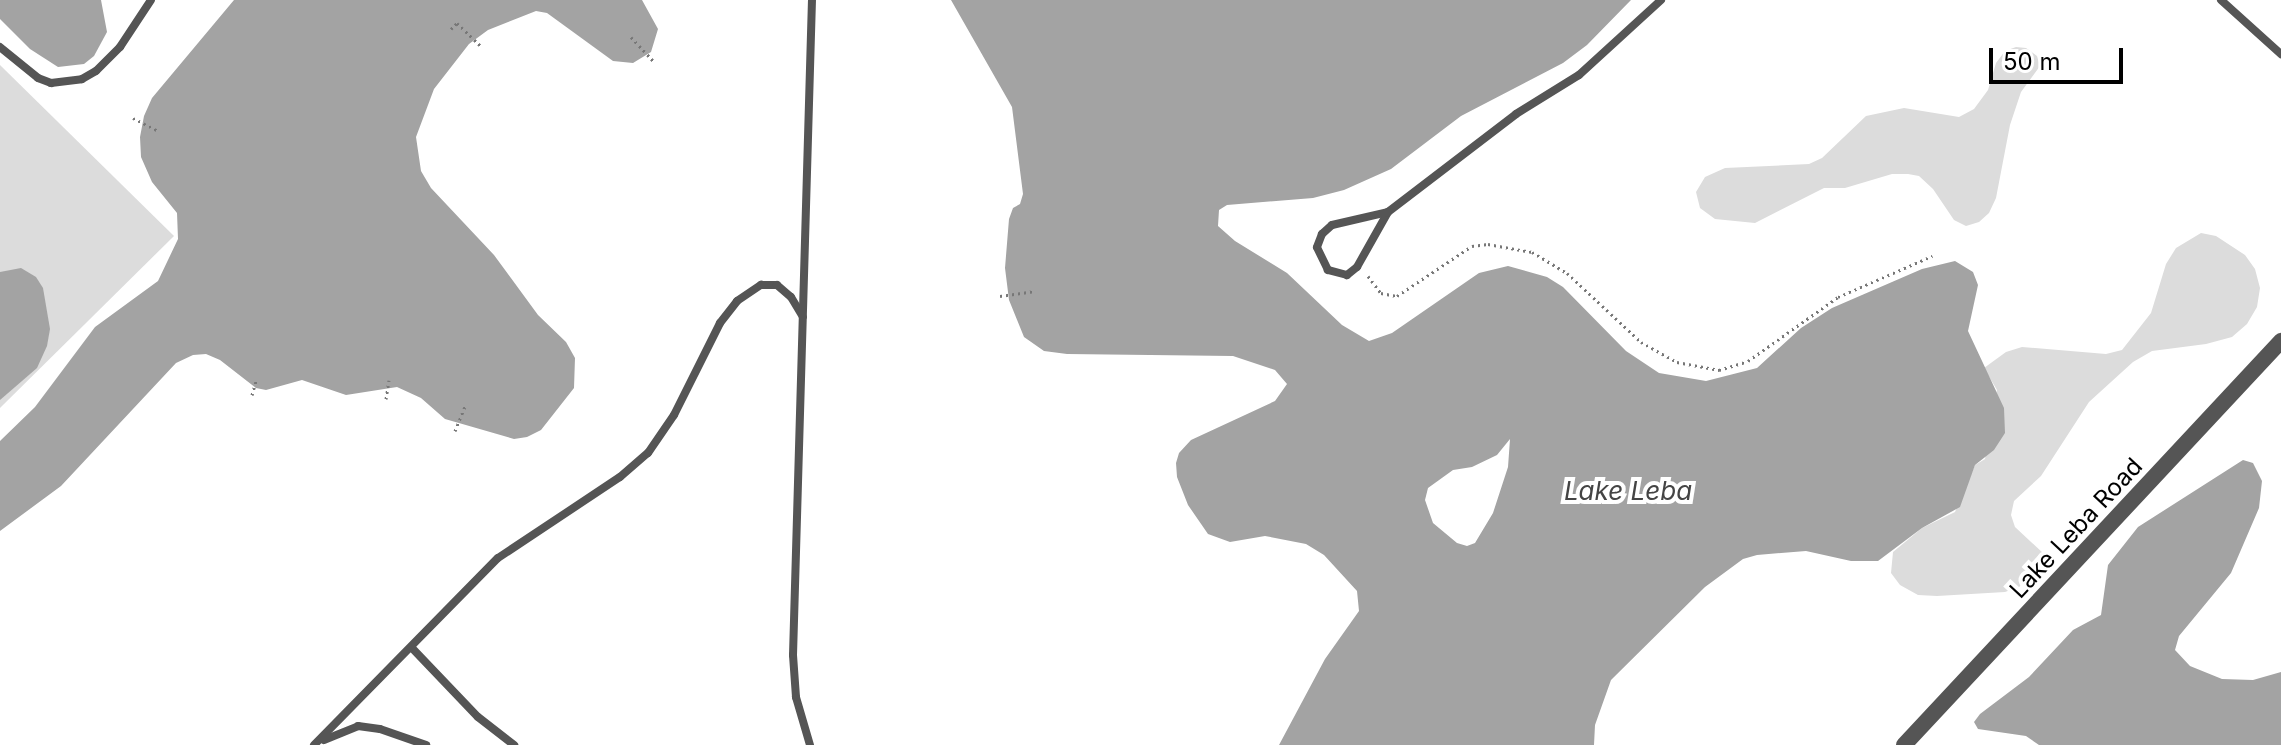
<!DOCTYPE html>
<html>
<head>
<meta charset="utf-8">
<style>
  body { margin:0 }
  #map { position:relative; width:2281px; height:745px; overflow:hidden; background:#fff; font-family:Inter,sans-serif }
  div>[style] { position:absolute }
  .green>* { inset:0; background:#dcdcdc }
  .water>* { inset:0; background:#a3a3a3 }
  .path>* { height:3px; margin-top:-1.5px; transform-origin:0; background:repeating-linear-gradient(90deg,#777 0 2px,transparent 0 6px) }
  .service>* { height:8px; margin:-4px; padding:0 4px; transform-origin:4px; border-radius:4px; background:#555 }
  .minor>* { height:16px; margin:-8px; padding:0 8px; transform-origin:8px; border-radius:8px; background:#555 }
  span { translate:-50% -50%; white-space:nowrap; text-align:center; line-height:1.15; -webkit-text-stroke:8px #fff; paint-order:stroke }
  .street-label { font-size:24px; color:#000 }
  .water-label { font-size:26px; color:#444; font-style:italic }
  .scale { position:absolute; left:1989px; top:48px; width:134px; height:36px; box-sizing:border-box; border:4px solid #000; border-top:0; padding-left:10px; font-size:24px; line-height:28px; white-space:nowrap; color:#000; -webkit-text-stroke:6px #fff; paint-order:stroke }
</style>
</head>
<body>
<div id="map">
  <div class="green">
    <i style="clip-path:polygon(2016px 47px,2026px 48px,2037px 56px,2040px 66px,2021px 92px,2010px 125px,1996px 198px,1989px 213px,1979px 222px,1966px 226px,1954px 220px,1933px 189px,1919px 176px,1908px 174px,1892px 174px,1845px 188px,1824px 188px,1755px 223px,1715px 219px,1700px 208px,1696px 192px,1705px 177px,1725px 168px,1809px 164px,1822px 158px,1866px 116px,1904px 108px,1959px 117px,1974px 109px,1988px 90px,1996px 63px,2005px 51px)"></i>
    <i style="clip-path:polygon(0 65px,174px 236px,0 408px)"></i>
    <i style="clip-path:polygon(2201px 233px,2216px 236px,2245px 255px,2255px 269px,2260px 288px,2257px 307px,2247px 324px,2232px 337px,2206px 344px,2152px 351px,2133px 362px,2089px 402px,2041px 476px,2014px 501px,2011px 515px,2015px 527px,2043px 553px,2045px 562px,2037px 572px,2019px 587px,2005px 592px,1937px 596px,1918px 595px,1900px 585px,1891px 573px,1893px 552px,1922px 528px,1955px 512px,1975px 465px,1985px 459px,1997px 390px,1984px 368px,2006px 352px,2022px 347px,2106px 354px,2122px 350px,2151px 313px,2166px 264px,2176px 248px)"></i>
  </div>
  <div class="water">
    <i style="clip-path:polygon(0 0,101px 0,107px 32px,94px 56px,84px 64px,58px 67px,30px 49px,0 19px)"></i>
    <i style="clip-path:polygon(234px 0,642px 0,658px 29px,651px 52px,633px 63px,613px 61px,547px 13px,536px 11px,488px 30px,469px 44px,434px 89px,416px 137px,421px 171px,431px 188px,494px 255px,538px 315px,566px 342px,575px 358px,574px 388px,541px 430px,527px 437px,514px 439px,445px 419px,421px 398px,397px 387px,346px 395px,302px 380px,266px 390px,256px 388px,220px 360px,206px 354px,193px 355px,176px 363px,61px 486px,0 531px,0 441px,35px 407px,95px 327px,158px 281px,178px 239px,177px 213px,152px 182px,141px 157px,140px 137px,144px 116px,152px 98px)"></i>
    <i style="clip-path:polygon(evenodd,951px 0,1631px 0,1587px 45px,1563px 63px,1461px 116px,1391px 169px,1344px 190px,1313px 198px,1227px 205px,1219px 210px,1218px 226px,1235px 241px,1287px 273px,1342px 325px,1369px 341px,1392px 333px,1479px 273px,1508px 266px,1547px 277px,1563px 287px,1626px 351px,1659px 373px,1706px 381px,1757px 368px,1801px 328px,1832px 308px,1922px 269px,1955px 261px,1973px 272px,1978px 285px,1968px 331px,2004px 408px,2005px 433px,1994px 450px,1975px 465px,1960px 507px,1922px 528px,1878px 561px,1851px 561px,1806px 551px,1757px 555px,1743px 559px,1705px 587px,1611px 680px,1595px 725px,1594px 745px,1279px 745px,1325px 659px,1359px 611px,1357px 591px,1324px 555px,1306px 544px,1265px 536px,1230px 542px,1208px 534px,1188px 505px,1177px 477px,1176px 463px,1179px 453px,1191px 440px,1275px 401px,1287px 384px,1275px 370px,1233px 356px,1067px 354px,1044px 351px,1024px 337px,1009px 300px,1005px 268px,1009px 219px,1013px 208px,1020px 204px,1023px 194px,1012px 107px,951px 0,1510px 439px,1508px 467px,1493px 513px,1475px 543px,1467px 546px,1457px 543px,1433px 523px,1425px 500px,1428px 488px,1453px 470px,1472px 467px,1497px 455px,1510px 439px)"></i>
    <i style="clip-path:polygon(21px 268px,36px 277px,43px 288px,50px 329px,47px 346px,37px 368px,0 400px,0 272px)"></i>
    <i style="clip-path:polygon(2243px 460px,2253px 463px,2262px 481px,2259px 508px,2231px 573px,2179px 636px,2175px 650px,2190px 666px,2222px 679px,2253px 680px,2281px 672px,2281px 745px,2039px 745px,2026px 736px,1978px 729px,1974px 722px,1980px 714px,2029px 677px,2073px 630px,2101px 615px,2108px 565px,2138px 527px)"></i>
  </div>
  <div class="path">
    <i style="left:451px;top:29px;width:8px;rotate:-45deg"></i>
    <i style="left:457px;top:23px;width:35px;rotate:44deg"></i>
    <i style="left:631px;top:37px;width:33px;rotate:47deg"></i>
    <i style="left:133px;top:118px;width:28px;rotate:27deg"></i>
    <i style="left:1368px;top:276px;width:21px;rotate:53deg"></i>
    <i style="left:1381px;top:293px;width:16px;rotate:11deg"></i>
    <i style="left:1397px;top:296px;width:90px;rotate:-33.7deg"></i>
    <i style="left:1472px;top:246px;width:16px;rotate:-7deg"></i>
    <i style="left:1488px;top:244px;width:45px;rotate:10.3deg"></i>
    <i style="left:1532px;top:252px;width:41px;rotate:31deg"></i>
    <i style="left:1567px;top:273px;width:101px;rotate:43deg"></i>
    <i style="left:1641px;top:342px;width:41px;rotate:29.1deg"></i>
    <i style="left:1677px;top:362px;width:43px;rotate:10.8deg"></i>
    <i style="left:1719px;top:370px;width:30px;rotate:-17deg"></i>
    <i style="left:1748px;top:361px;width:110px;rotate:-35.4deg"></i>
    <i style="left:1838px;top:297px;width:103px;rotate:-23.6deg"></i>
    <i style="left:1000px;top:296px;width:34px;rotate:-8deg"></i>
    <i style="left:252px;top:395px;width:15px;rotate:-74deg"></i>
    <i style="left:386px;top:399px;width:19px;rotate:-81deg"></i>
    <i style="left:455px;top:431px;width:27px;rotate:-68deg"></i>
  </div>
  <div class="service">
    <i style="left:2221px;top:0;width:81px;rotate:42deg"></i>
    <i style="left:0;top:47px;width:49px;rotate:39.2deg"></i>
    <i style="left:38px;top:78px;width:14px;rotate:21deg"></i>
    <i style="left:51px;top:83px;width:31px;rotate:-7deg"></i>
    <i style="left:82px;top:79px;width:16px;rotate:-30deg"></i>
    <i style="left:96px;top:71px;width:34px;rotate:-45deg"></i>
    <i style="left:120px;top:47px;width:56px;rotate:-56.6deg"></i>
    <i style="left:1388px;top:212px;width:161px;rotate:-37.4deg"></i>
    <i style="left:1516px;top:114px;width:74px;rotate:-31.8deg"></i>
    <i style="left:1579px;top:75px;width:111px;rotate:-42.4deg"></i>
    <i style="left:1388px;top:212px;width:63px;rotate:119.4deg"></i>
    <i style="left:1357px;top:267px;width:13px;rotate:141deg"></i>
    <i style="left:1347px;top:275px;width:20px;rotate:-165deg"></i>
    <i style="left:1328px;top:270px;width:25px;rotate:-116deg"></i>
    <i style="left:1317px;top:247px;width:14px;rotate:-69deg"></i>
    <i style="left:1322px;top:234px;width:13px;rotate:-42deg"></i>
    <i style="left:1332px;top:225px;width:57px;rotate:-13.1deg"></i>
    <i style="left:412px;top:648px;width:95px;rotate:46.3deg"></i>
    <i style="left:478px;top:717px;width:46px;rotate:37.9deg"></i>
    <i style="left:324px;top:740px;width:37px;rotate:-22deg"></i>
    <i style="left:358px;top:726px;width:22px;rotate:8deg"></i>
    <i style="left:380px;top:729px;width:49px;rotate:19.2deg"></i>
    <i style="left:314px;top:745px;width:262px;rotate:-45.5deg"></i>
    <i style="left:498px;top:558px;width:146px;rotate:-33.6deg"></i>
    <i style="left:620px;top:477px;width:37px;rotate:-41deg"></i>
    <i style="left:648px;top:453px;width:46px;rotate:-55.6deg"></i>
    <i style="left:674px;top:415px;width:103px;rotate:-63.4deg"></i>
    <i style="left:720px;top:323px;width:28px;rotate:-52deg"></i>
    <i style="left:737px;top:301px;width:29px;rotate:-34deg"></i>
    <i style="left:761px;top:285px;width:16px"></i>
    <i style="left:777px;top:285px;width:18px;rotate:41deg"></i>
    <i style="left:791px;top:297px;width:23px;rotate:59deg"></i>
    <i style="left:810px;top:745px;width:50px;rotate:-106.3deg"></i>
    <i style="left:796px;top:697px;width:42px;rotate:-94.1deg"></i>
    <i style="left:793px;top:655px;width:655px;rotate:-88.34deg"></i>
  </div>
  <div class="minor">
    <i style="left:1904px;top:745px;width:553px;rotate:-46.98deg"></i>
  </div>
  <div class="street-label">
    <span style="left:2076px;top:528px;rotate:-47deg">Lake Leba Road</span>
  </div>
  <div class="water-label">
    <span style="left:1628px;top:491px">Lake Leba</span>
  </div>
  <div class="scale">50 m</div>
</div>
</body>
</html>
